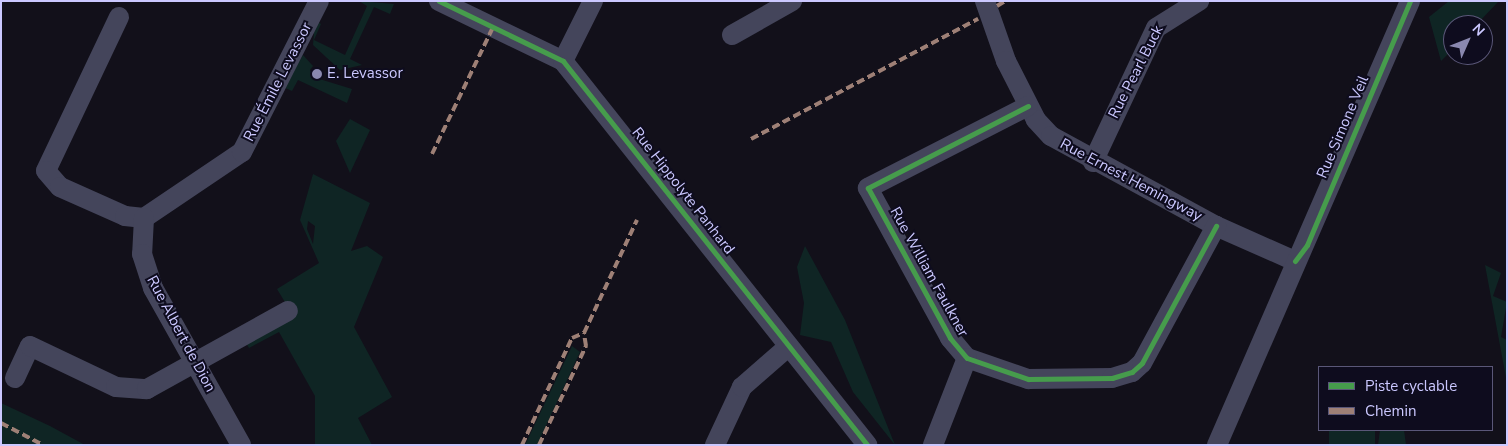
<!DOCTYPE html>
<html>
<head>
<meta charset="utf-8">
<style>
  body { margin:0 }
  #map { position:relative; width:1508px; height:446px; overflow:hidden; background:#12101a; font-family:"Nunito Sans",sans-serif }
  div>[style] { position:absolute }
  .green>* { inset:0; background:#0f2524; transform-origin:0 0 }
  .minor>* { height:20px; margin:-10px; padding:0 10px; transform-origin:10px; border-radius:10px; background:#44455b }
  .quiet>* { height:4px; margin-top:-2px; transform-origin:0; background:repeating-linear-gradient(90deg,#9e8076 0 8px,transparent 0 12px) }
  .cycleway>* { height:5px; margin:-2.5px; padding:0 2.5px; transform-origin:2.5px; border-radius:2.5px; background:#469c4c }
  .dots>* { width:14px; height:14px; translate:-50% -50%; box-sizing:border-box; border:2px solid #0e0c1e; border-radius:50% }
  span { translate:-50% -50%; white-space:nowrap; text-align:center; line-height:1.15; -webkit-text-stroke:4px #0e0c1e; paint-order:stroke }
  .street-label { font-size:15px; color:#cbc8ff }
  .poi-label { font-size:15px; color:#cbc8ff }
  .left { translate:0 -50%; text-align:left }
  .frame { position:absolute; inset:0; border:2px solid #cbc8ff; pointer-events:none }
  .legend { position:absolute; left:1318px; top:366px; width:175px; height:65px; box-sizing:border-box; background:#0e0c1e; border:1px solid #5a5778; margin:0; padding:6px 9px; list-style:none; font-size:15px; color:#cbc8ff }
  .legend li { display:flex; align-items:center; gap:10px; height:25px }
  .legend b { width:25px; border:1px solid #5a5778 }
  .north { position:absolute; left:1443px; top:15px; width:50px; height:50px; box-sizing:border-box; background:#0e0c1e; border:1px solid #5a5778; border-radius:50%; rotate:46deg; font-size:14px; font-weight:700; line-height:20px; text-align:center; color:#cbc8ff }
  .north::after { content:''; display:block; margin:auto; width:18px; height:22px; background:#8a88af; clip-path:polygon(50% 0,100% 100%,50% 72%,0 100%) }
</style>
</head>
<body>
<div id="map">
  <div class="green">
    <i style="clip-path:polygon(359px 1px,394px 4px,390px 14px,374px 7px,350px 59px,362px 65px,340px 70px,313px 45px,315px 20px,321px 24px,314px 40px,345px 55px,367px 6px)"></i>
    <i style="clip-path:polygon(1449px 1px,1499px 1px,1476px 25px,1453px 25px,1453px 49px,1441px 61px,1429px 17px)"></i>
    <i style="clip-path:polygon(303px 55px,313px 66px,310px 70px,313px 77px,352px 89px,347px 103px,298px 80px,292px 91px,283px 87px)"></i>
    <i style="clip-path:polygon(350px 119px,370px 130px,350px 173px,336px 141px)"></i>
    <i style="clip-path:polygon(evenodd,313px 174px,370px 203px,351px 251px,367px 246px,383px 257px,354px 327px,392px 397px,358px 418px,372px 445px,315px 445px,315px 396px,279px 332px,249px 348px,246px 343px,294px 317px,277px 289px,319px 263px,300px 220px,313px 174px,308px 221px,315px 226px,313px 244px,307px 229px,308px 221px)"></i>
    <i style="clip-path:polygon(805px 246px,845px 320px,895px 445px,853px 392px,831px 342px,800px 335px,804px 303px,797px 267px)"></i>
    <i style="clip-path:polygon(1485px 265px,1501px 273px,1493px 296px,1507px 302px,1501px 337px,1507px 340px,1507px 383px)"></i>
    <i style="clip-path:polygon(572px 346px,580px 352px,537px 445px,525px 445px)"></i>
    <i style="clip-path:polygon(1px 403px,50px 426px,85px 445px,1px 445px)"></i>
    <i style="left:1329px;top:430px;width:46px;height:15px"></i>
    <i style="clip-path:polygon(1380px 430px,1404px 430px,1406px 445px,1378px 445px)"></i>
  </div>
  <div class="minor">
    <i style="left:439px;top:1px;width:138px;rotate:25.8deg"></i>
    <i style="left:563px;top:61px;width:490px;rotate:51.6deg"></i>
    <i style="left:985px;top:1px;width:64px;rotate:70.7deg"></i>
    <i style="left:1006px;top:61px;width:66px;rotate:63deg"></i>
    <i style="left:1036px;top:120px;width:22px;rotate:47deg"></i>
    <i style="left:1051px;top:136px;width:188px;rotate:28.6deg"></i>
    <i style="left:1216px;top:226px;width:86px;rotate:23.9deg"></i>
    <i style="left:119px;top:17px;width:170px;rotate:115.4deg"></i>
    <i style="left:46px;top:171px;width:21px;rotate:49deg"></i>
    <i style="left:60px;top:187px;width:71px;rotate:24deg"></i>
    <i style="left:125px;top:216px;width:19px;rotate:6deg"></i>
    <i style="left:144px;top:218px;width:118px;rotate:-34deg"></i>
    <i style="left:242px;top:152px;width:169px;rotate:-63deg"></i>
    <i style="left:732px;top:35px;width:69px;rotate:-29.5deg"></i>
    <i style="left:563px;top:61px;width:67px;rotate:-63.4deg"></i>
    <i style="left:1028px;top:106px;width:180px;rotate:152.9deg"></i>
    <i style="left:868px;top:188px;width:171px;rotate:61.3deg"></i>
    <i style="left:950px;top:338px;width:26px;rotate:50deg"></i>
    <i style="left:967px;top:358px;width:65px;rotate:19deg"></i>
    <i style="left:1028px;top:379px;width:84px;rotate:-0.7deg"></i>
    <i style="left:1112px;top:378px;width:21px;rotate:-17deg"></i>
    <i style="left:1132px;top:372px;width:13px;rotate:-42deg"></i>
    <i style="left:1142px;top:363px;width:156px;rotate:-61.6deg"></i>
    <i style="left:1093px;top:162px;width:148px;rotate:-64.8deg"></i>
    <i style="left:1156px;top:28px;width:51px;rotate:-32.1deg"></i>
    <i style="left:144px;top:218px;width:36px;rotate:93deg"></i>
    <i style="left:142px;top:254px;width:36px;rotate:72deg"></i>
    <i style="left:153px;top:288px;width:180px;rotate:60.7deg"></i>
    <i style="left:15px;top:378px;width:35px;rotate:-65deg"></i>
    <i style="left:30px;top:346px;width:95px;rotate:25.5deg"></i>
    <i style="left:116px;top:387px;width:31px;rotate:4deg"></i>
    <i style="left:147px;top:389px;width:161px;rotate:-29deg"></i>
    <i style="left:715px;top:445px;width:64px;rotate:-65deg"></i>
    <i style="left:742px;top:387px;width:62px;rotate:-41.1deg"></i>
    <i style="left:933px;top:445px;width:93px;rotate:-68.7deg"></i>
    <i style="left:1217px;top:445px;width:484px;rotate:-66.5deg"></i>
  </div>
  <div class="quiet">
    <i style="left:997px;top:6px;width:9px;rotate:-32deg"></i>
    <i style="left:751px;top:139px;width:257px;rotate:-27.9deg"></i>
    <i style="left:432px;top:154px;width:141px;rotate:-64.3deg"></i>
    <i style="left:1px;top:423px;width:47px;rotate:27.6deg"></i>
    <i style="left:522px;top:445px;width:118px;rotate:-65deg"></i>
    <i style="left:572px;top:338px;width:13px;rotate:-23deg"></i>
    <i style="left:584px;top:333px;width:125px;rotate:-64.9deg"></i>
    <i style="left:539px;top:445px;width:110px;rotate:-64.6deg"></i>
    <i style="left:586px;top:346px;width:13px;rotate:-99deg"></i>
  </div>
  <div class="cycleway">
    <i style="left:439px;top:1px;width:138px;rotate:25.8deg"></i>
    <i style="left:563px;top:61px;width:490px;rotate:51.6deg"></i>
    <i style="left:1028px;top:106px;width:180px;rotate:152.9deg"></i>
    <i style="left:868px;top:188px;width:171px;rotate:61.3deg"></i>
    <i style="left:950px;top:338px;width:26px;rotate:50deg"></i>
    <i style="left:967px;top:358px;width:65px;rotate:19deg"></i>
    <i style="left:1028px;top:379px;width:84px;rotate:-0.7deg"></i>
    <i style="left:1112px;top:378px;width:21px;rotate:-17deg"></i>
    <i style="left:1132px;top:372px;width:13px;rotate:-42deg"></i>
    <i style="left:1142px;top:363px;width:156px;rotate:-61.6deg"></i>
    <i style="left:1295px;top:261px;width:20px;rotate:-53deg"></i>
    <i style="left:1307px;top:245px;width:265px;rotate:-67.1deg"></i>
  </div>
  <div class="dots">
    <i style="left:317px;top:74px;background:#8a88af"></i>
  </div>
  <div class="street-label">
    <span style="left:1136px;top:72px;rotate:-63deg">Rue Pearl Buck</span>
    <span style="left:278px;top:82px;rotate:-63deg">Rue Émile Levassor</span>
    <span style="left:1343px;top:127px;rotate:-67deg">Rue Simone Veil</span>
    <span style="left:1131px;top:180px;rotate:28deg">Rue Ernest Hemingway</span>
    <span style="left:683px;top:191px;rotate:52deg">Rue Hippolyte Panhard</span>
    <span style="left:929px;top:272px;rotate:61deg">Rue William Faulkner</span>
    <span style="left:181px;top:334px;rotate:62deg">Rue Albert de Dion</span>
  </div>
  <div class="poi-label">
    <span class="left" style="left:327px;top:74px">E. Levassor</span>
  </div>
  <div class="frame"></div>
  <ul class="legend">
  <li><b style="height:6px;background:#469c4c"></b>Piste cyclable</li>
  <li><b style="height:6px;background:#9e8076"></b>Chemin</li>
  </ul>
  <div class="north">N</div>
</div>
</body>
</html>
